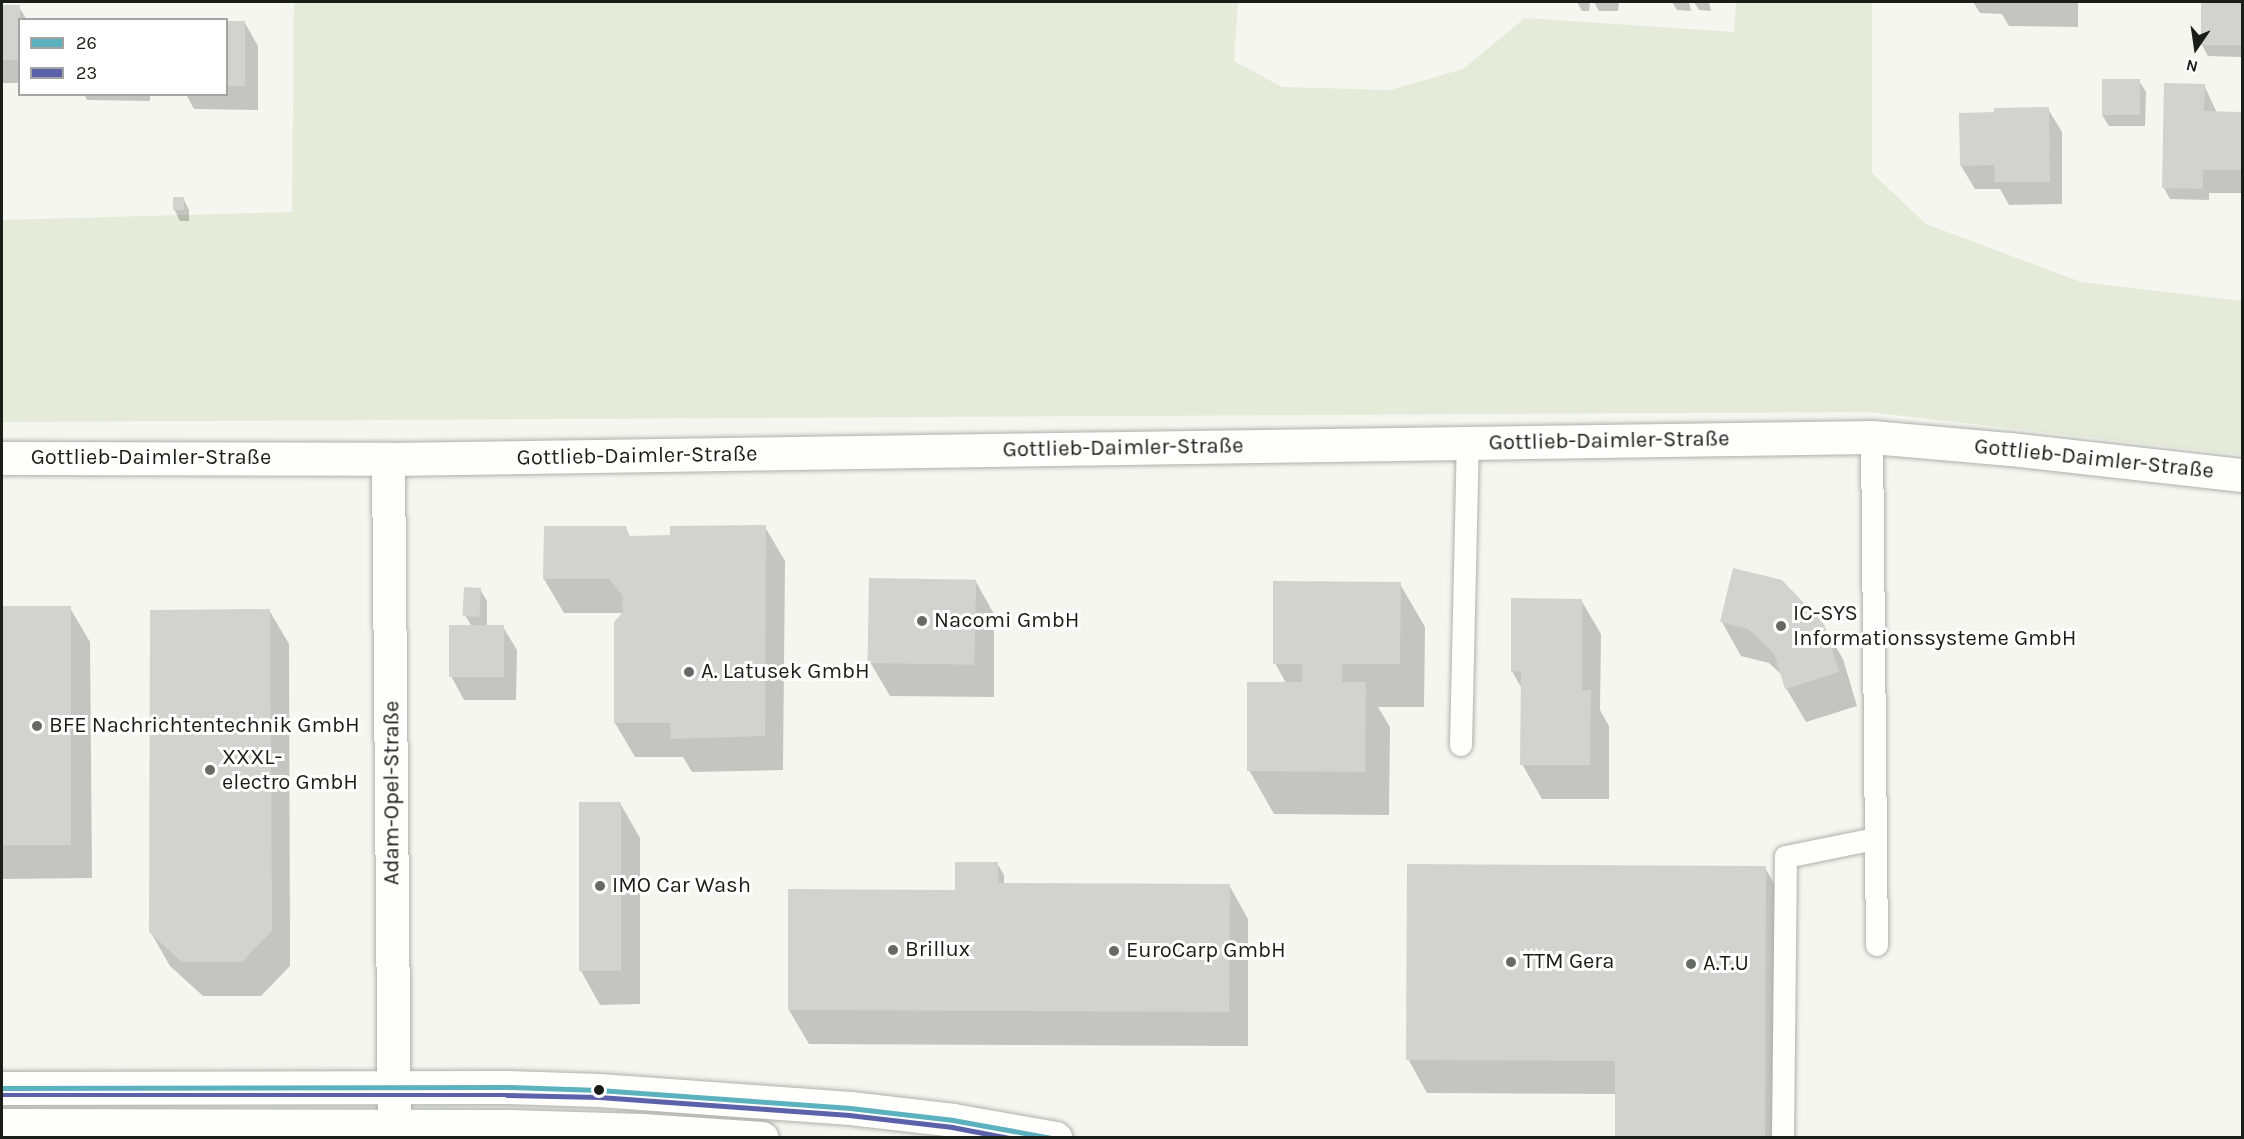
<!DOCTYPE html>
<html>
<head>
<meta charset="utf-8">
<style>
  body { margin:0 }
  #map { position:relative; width:2244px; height:1139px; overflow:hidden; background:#f5f6f0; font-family:Karla,sans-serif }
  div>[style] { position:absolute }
  .green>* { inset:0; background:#e6ead8 }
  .shadow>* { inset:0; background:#0003 }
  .building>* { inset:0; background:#d2d3ce; transform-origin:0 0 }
  .roads { filter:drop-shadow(0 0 2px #afb0ab) drop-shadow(0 0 2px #afb0ab) }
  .service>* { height:22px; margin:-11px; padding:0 11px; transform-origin:11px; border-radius:11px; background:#fefefd }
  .minor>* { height:33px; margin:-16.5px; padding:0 16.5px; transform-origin:16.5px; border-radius:16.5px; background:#fefefd }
  .secondary>* { height:33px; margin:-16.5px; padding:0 16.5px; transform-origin:16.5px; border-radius:16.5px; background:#fefefd }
  .bus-1>* { height:4.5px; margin:-2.25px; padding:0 2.25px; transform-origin:2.25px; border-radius:2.25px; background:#5bb2be }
  .bus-2>* { height:4.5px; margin:-2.25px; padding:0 2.25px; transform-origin:2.25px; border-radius:2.25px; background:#5c62aa }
  .dots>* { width:16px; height:16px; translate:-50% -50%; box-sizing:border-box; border:3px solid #fff; border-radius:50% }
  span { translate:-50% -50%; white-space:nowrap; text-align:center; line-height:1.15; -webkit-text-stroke:6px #fff; paint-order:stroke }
  .street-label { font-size:22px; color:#1b1d18 }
  .poi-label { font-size:22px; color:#1b1d18 }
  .left { translate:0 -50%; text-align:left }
  .frame { position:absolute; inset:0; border:3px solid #1b1d18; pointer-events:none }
  .legend { position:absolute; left:18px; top:18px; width:210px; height:78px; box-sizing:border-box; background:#fff; border:2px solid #a4a5a3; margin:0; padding:8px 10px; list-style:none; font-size:18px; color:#1b1d18 }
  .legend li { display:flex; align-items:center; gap:12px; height:30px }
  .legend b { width:30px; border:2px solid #a4a5a3 }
  .north { position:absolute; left:2166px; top:18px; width:60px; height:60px; -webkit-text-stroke:4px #fff; paint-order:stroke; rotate:193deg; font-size:16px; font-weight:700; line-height:24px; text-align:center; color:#1b1d18 }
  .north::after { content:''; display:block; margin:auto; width:21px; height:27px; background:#1b1d18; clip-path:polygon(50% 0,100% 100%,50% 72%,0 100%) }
</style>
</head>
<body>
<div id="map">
  <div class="green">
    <i style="clip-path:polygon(294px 2px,1238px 2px,1234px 61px,1282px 87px,1390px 90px,1463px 69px,1525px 18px,1734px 32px,1736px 2px,1872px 2px,1872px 173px,1926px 224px,2081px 282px,2242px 301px,2242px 455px,1868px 412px,2px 422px,2px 220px,292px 212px)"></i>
  </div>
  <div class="shadow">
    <i style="clip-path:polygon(1577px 2px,1590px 2px,1589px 11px,1582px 11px)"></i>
    <i style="clip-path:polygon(1594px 2px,1619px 2px,1618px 11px,1599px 11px)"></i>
    <i style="clip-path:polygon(1672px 2px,1689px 2px,1691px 11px,1677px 10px)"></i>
    <i style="clip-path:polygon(1694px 2px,1709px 2px,1711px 11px,1699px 10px)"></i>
    <i style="clip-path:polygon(1973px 2px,2078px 2px,2078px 27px,2009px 26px,2002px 14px,1980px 13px)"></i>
    <i style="clip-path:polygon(2202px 2px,2242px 2px,2242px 57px,2208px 56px,2202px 45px)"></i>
    <i style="clip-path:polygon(2px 7px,19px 7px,27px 20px,20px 20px,20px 83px,3px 83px,3px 95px)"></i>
    <i style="clip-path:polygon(226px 22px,245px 23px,258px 46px,258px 110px,194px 109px,186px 94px,226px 94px)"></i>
    <i style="clip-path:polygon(2139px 81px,2146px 92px,2145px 126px,2109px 126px,2102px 115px)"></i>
    <i style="clip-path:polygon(2204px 85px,2217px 113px,2242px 113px,2242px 193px,2209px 193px,2209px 200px,2170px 199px,2164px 188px)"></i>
    <i style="clip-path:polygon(84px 94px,150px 94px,150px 101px,87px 100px)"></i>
    <i style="clip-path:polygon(2048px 109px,2062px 132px,2062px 204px,2009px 205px,2000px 189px,1975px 189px,1961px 166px,1995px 113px)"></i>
    <i style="clip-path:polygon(183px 198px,189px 210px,189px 221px,180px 221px,174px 209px)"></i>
    <i style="clip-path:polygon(625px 527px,631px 538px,672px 537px,765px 527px,785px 561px,783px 770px,692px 772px,683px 757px,635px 757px,615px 723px,624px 613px,564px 613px,544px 579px)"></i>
    <i style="clip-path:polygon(975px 580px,994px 614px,994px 697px,890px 696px,870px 662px)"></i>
    <i style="clip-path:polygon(1400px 584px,1425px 627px,1424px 707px,1378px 707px,1390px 727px,1389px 815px,1274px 814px,1249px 770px,1286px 683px,1275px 663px)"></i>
    <i style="clip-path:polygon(480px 589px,487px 601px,487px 627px,503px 627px,517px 650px,516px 700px,464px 700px,451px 676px,472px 627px,465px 615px)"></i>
    <i style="clip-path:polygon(1581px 600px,1601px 634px,1600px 710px,1609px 726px,1609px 799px,1542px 799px,1522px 764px,1522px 689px,1512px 671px)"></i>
    <i style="clip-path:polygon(2px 608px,70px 608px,90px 642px,92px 878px,2px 879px)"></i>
    <i style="clip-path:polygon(269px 610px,289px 644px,290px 966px,261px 996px,203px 996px,170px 966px,150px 931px)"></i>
    <i style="clip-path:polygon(1722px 622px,1823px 625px,1843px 659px,1857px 706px,1806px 722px,1786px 688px,1782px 675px,1769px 663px,1741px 656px)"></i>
    <i style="clip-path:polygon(620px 803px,640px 838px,640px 1004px,600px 1005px,581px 971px)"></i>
    <i style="clip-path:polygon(997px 863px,1004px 875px,1004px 885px,1229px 885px,1248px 919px,1248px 1046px,809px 1044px,789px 1010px)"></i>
    <i style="clip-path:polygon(1765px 868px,1785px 902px,1784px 1138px,1617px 1138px,1617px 1094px,1427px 1093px,1408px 1059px)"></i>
  </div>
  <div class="building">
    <i style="left:2201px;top:2px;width:41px;height:43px"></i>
    <i style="left:2px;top:5px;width:18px;height:55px"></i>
    <i style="left:226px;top:21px;width:19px;height:65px"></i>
    <i style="left:2102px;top:79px;width:38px;height:36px"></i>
    <i style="clip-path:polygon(2164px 83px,2205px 84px,2204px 111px,2242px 112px,2242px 170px,2203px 170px,2203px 189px,2162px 188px)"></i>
    <i style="clip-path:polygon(2049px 107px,2050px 182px,1994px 182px,1995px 165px,1960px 166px,1959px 113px,1994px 112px,1994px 108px)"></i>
    <i style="left:173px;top:197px;width:11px;height:13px"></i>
    <i style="clip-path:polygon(766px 525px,765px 736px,671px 739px,670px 723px,614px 723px,614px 622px,623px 612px,622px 595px,609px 579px,543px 579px,544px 526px,626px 526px,629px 536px,670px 535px,670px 526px)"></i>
    <i style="clip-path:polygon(1733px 568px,1782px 580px,1824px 624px,1839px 672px,1785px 689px,1774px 653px,1748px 629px,1720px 622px)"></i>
    <i style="left:869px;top:578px;width:107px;height:85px;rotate:1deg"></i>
    <i style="clip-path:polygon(1273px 581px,1401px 582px,1400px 664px,1342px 664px,1342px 682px,1366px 682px,1365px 772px,1247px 771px,1247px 682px,1302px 682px,1302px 664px,1273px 664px)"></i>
    <i style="left:464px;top:587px;width:17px;height:29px;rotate:3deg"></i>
    <i style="clip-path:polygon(1511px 598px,1582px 599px,1582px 690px,1591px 690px,1590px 765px,1520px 765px,1521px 671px,1511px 672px)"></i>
    <i style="left:71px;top:606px;width:239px;height:69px;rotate:90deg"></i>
    <i style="clip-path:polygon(270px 609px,272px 931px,242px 962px,182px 962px,149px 932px,150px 610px)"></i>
    <i style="left:449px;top:625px;width:55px;height:52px"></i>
    <i style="left:579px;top:802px;width:42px;height:169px"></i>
    <i style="clip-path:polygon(955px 862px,998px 862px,998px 883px,1230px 884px,1229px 1012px,788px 1010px,788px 889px,955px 890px)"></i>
    <i style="clip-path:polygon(1407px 864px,1766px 866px,1765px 1138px,1615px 1138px,1615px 1061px,1406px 1060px)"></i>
  </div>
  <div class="roads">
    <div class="service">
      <i style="left:1872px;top:437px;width:508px;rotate:89.44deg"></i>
      <i style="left:1461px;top:745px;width:302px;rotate:-88.7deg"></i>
      <i style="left:1783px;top:1138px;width:281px;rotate:-89.4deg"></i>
      <i style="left:1786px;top:857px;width:91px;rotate:-11.4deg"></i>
    </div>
    <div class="minor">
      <i style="left:2px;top:458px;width:386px;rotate:0.1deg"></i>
      <i style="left:388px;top:459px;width:1484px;rotate:-0.85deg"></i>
      <i style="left:1872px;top:437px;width:139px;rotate:5deg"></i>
      <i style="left:2010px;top:449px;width:233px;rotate:6.4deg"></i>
      <i style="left:388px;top:459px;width:679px;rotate:89.49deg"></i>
    </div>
    <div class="secondary">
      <i style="left:2px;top:1088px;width:505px;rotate:-0.11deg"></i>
      <i style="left:507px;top:1087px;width:92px;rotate:1.9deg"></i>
      <i style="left:599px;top:1090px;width:252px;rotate:4.1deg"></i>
      <i style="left:850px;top:1108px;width:104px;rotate:6.6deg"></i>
      <i style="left:953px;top:1120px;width:104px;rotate:10deg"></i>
      <i style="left:2px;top:1125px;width:508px;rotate:0.11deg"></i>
      <i style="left:510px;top:1126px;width:132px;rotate:1.7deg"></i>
      <i style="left:642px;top:1130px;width:120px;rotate:3.8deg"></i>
    </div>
  </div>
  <div class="bus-1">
    <i style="left:2px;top:1088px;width:505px;rotate:-0.11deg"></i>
    <i style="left:507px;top:1087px;width:92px;rotate:1.9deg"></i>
    <i style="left:599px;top:1090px;width:252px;rotate:4.1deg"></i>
    <i style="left:850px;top:1108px;width:104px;rotate:6.6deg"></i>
    <i style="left:953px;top:1120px;width:101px;rotate:10.3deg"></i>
  </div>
  <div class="bus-2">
    <i style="left:2px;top:1095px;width:505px"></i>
    <i style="left:507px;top:1095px;width:92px;rotate:1.2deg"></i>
    <i style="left:599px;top:1097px;width:251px;rotate:4.1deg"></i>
    <i style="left:849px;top:1115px;width:104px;rotate:6.6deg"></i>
    <i style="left:952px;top:1127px;width:58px;rotate:10.9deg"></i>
  </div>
  <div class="dots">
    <i style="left:922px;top:621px;background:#676964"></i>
    <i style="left:1781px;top:626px;background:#676964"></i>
    <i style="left:689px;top:672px;background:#676964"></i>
    <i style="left:37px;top:726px;background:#676964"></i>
    <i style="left:210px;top:770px;background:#676964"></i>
    <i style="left:600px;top:886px;background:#676964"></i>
    <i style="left:893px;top:950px;background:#676964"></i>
    <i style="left:1114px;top:951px;background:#676964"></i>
    <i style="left:1511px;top:962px;background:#676964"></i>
    <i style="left:1691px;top:964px;background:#676964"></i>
    <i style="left:599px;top:1090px;background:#1b1d18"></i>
  </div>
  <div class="street-label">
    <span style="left:1609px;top:441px;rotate:-1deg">Gottlieb-Daimler-Straße</span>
    <span style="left:1123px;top:448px;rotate:-1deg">Gottlieb-Daimler-Straße</span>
    <span style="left:637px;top:456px;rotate:-1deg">Gottlieb-Daimler-Straße</span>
    <span style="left:151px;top:458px">Gottlieb-Daimler-Straße</span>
    <span style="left:2094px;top:459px;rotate:6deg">Gottlieb-Daimler-Straße</span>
    <span style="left:392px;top:793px;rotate:-90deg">Adam-Opel-Straße</span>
  </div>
  <div class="poi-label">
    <span class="left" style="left:1793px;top:626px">IC-SYS<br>Informationssysteme GmbH</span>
    <span class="left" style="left:934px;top:621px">Nacomi GmbH</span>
    <span class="left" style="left:701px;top:672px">A. Latusek GmbH</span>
    <span class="left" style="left:49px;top:726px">BFE Nachrichtentechnik GmbH</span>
    <span class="left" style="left:222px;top:770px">XXXL-<br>electro GmbH</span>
    <span class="left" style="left:612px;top:886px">IMO Car Wash</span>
    <span class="left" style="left:905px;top:950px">Brillux</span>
    <span class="left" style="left:1126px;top:951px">EuroCarp GmbH</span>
    <span class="left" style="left:1523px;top:962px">TTM Gera</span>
    <span class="left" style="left:1703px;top:964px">A.T.U</span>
  </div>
  <div class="frame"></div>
  <ul class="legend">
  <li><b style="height:8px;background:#5bb2be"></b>26</li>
  <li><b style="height:8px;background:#5c62aa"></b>23</li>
  </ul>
  <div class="north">N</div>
</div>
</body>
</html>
